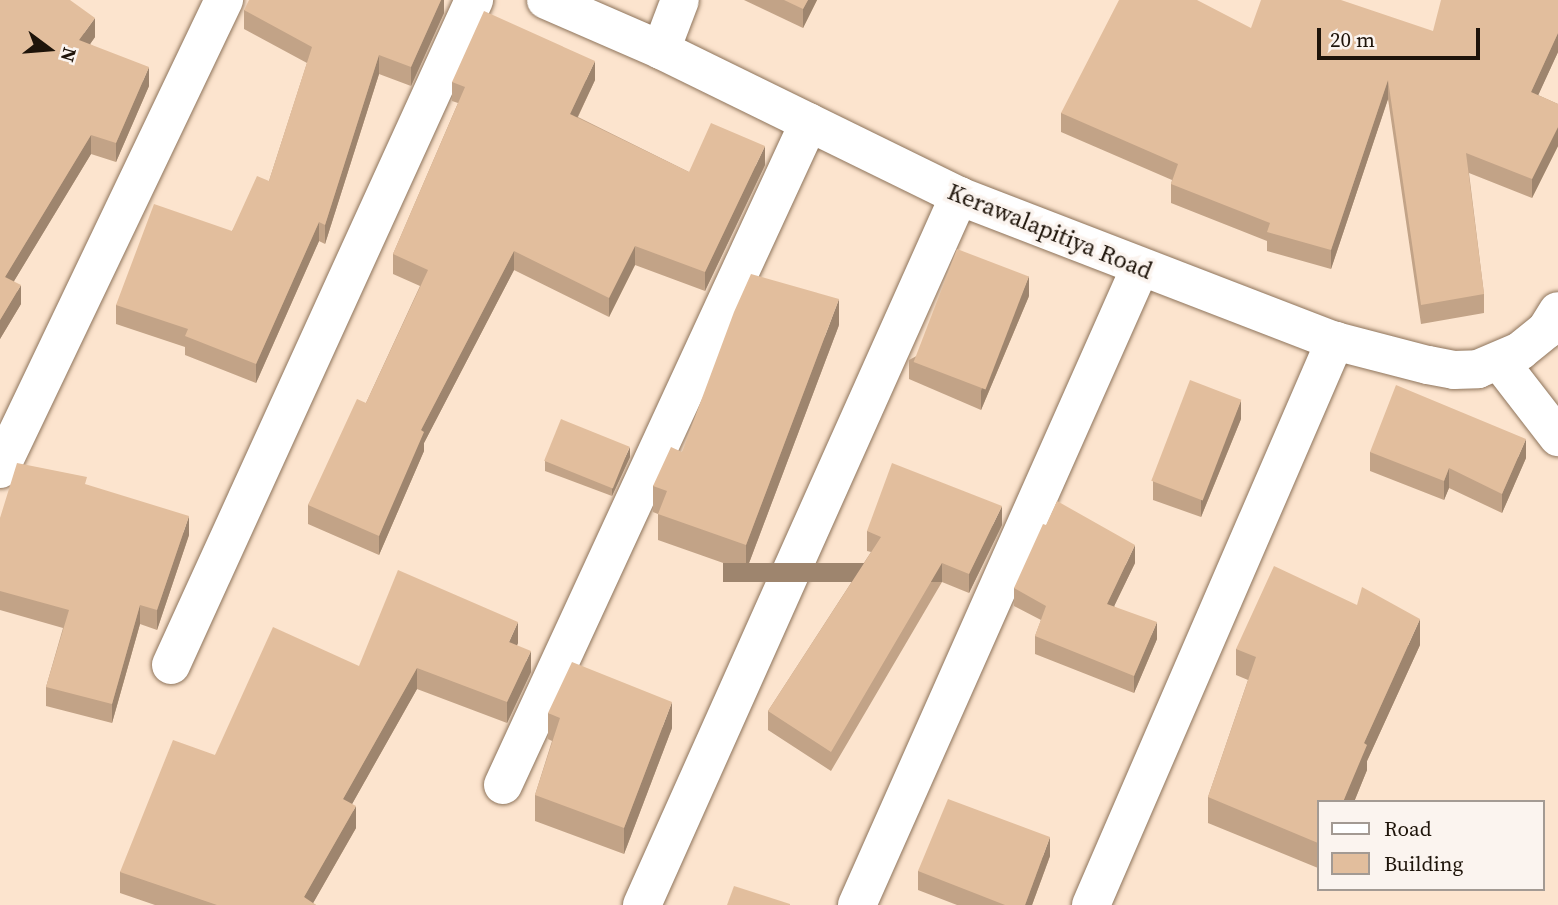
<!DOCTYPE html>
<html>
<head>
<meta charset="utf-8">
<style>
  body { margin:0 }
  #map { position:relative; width:1558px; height:905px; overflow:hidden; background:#fce4ce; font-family:"Source Serif 4",serif }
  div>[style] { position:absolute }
  .roads { filter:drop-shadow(0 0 2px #8e745b) drop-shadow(0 0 2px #8e745b) }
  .minor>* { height:38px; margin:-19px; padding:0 19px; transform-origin:19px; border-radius:19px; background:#fff }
  .wall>* { inset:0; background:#c2a387 }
  .shaded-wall>* { inset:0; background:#9e856e; transform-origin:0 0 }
  .building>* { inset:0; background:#e2be9d; transform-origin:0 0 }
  span { translate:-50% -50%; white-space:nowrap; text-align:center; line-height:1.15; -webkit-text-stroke:7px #fbf4ef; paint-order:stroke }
  .street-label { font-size:24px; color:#1e140a }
  .legend { position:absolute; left:1317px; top:800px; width:228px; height:91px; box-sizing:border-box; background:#fbf4ef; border:2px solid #a39a93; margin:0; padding:9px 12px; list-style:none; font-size:21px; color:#1e140a }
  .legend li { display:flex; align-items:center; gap:14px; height:35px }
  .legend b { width:35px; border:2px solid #a39a93 }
  .north { position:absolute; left:14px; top:14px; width:70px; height:70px; -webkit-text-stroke:5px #fbf4ef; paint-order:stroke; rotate:106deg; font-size:19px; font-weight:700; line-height:28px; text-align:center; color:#1e140a }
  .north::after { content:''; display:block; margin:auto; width:24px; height:32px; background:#1e140a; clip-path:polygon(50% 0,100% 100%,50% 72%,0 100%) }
  .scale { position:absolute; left:1317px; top:28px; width:163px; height:32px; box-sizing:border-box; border:4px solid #1e140a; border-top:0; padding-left:9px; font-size:21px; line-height:24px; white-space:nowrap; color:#1e140a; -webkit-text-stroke:5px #fbf4ef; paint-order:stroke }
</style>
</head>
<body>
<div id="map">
  <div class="roads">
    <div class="minor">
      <i style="left:546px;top:0;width:125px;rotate:23.5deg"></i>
      <i style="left:661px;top:50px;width:332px;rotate:26.1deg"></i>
      <i style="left:959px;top:196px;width:403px;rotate:21.1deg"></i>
      <i style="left:1335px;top:341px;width:96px;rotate:14.5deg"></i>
      <i style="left:1428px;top:365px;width:26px;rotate:11deg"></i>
      <i style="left:1454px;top:370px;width:24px;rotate:-2deg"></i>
      <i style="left:1478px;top:369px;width:46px;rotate:-23.2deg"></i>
      <i style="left:1520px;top:351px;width:33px;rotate:-39deg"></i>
      <i style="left:1546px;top:330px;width:22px;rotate:-58deg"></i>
      <i style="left:661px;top:50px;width:53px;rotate:-69.2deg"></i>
      <i style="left:1500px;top:362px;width:95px;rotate:52.3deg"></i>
      <i style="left:0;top:469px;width:520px;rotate:-64.47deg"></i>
      <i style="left:171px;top:665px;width:731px;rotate:-65.5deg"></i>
      <i style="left:503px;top:785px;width:730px;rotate:-65.22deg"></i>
      <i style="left:642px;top:905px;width:777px;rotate:-65.91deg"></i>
      <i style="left:857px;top:905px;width:697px;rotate:-66.05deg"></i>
      <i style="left:1091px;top:905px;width:615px;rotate:-66.61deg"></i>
    </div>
  </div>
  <div class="wall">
    <i style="clip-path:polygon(0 0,95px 37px,90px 44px,149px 86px,116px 162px,91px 154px,14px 281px,21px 304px,0 339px)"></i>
    <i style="clip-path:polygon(444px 0,444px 13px,411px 86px,379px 74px,325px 244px,319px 241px,256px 383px,185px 355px,185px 347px,116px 324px,116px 305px,232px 231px,269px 181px,307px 63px,244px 29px,244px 10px)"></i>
    <i style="clip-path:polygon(744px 0,817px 0,803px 28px)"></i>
    <i style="clip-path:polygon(1558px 0,1558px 52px,1538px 95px,1558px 104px,1558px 146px,1532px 198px,1469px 173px,1484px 294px,1484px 313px,1421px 324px,1388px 99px,1331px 269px,1267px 251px,1267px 241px,1171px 203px,1171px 184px,1172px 180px,1061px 132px,1061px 113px,1251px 28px,1433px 31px)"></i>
    <i style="clip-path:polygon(595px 80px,578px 117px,689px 172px,765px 165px,705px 291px,635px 265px,609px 317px,514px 270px,424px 443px,424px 451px,379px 555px,308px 524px,308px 505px,366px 403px,420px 286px,393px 274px,393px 254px,458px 103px,452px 101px,452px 82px)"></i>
    <i style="clip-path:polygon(1029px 296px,981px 410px,909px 379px,909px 360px)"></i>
    <i style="clip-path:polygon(839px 325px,746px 571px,658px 540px,658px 514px,653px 512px,653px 486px,682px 452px)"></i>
    <i style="clip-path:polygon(1241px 419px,1201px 517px,1153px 500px,1153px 481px)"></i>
    <i style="clip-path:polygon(1370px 452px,1526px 458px,1502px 513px,1449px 488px,1444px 500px,1370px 471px)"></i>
    <i style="clip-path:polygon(630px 457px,612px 496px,545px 471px,545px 461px)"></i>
    <i style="clip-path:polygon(87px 485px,189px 535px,157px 630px,140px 624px,112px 723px,46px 706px,46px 687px,63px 628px,0 610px,0 518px)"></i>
    <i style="clip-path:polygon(1002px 525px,969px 593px,942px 582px,831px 771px,768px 730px,768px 711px,871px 552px,867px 551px,867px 531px)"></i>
    <i style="clip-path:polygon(1135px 563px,1114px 606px,1157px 639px,1134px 693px,1035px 654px,1035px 636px,1041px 620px,1014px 606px,1014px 588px)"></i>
    <i style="clip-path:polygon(518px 643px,517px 645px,531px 672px,507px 723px,417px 689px,352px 804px,356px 828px,313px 903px,316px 905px,155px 905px,120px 893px,120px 872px,215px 755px,359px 666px)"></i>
    <i style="clip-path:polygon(1420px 645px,1367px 761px,1367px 770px,1354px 802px,1318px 802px,1318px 868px,1208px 823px,1208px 797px,1248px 680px,1236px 675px,1236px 649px)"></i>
    <i style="clip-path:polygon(548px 713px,672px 728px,624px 854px,535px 821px,535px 795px,552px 741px,548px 739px)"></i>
    <i style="clip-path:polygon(1050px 856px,1032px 905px,957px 905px,918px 890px,918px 871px)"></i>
  </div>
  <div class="shaded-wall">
    <i style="clip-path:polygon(441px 0,444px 0,444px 13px,411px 86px,411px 67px)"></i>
    <i style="clip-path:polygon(808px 0,817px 0,803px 28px,803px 9px)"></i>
    <i style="clip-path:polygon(95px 18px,95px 37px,79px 60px,79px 40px)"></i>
    <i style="clip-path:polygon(1558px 33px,1558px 52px,1531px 111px,1531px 92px)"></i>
    <i style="clip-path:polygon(379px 55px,379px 74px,325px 244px,325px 225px)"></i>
    <i style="clip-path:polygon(595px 61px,595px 80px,570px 133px,570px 114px)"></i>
    <i style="clip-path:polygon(149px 67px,149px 86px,116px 162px,116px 143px)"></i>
    <i style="clip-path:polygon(1388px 80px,1388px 99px,1331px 269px,1331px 250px)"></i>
    <i style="clip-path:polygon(1558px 127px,1558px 146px,1532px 198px,1532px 179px)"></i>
    <i style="clip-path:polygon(91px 135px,91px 154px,5px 296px,5px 277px)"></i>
    <i style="clip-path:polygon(765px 146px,765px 165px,705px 291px,705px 272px)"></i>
    <i style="clip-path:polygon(319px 222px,319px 241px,256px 383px,256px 364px)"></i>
    <i style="clip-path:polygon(635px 246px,635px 265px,609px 317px,609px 298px)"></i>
    <i style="clip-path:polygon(514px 251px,514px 270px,424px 443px,424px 451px,379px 555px,379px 536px,421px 430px)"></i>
    <i style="clip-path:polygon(1029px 276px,1029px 296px,981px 410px,981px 391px)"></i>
    <i style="clip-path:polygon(21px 285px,21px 304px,0 339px,0 320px)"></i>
    <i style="clip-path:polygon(839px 299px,839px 325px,746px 571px,746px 545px)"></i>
    <i style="clip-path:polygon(1241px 400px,1241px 419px,1201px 517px,1201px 497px)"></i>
    <i style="clip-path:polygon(1526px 439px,1526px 458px,1502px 513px,1502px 494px)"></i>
    <i style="clip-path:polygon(630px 447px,630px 457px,612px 496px,612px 486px)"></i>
    <i style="clip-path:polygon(1449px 468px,1449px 488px,1444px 500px,1444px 481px)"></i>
    <i style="clip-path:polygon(1002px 506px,1002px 525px,969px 593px,969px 574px)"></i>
    <i style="clip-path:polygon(189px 516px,189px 535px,157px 630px,157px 610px)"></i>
    <i style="clip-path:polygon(1135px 545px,1135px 563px,1107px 621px,1107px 604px)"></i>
    <i style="left:942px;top:563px;width:19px;height:219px;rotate:90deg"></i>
    <i style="clip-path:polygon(140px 605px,140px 624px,112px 723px,112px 704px)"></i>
    <i style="clip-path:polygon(1420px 619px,1420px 645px,1367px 761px,1367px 770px,1354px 802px,1343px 802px,1364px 743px)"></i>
    <i style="clip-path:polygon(518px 622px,518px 643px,509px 663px,509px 642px)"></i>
    <i style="clip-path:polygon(1157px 622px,1157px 639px,1134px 693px,1134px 676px)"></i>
    <i style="clip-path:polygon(531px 651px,531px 672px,507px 723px,507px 702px)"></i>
    <i style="clip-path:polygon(417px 668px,417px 689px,343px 820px,343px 799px)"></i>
    <i style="clip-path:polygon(672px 702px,672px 728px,624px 854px,624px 828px)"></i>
    <i style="clip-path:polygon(356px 806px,356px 828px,312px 905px,304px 897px)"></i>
    <i style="clip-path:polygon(1050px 837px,1050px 856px,1032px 905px,1025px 905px)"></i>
  </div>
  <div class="building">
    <i style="clip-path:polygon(0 0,70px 0,95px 18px,79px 40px,149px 67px,116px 143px,91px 135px,5px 277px,21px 285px,0 320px)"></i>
    <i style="clip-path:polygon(249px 0,441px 0,411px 67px,379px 55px,325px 225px,319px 222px,256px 364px,185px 336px,188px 329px,116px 305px,154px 204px,232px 231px,257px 176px,269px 181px,312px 47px,244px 10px)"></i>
    <i style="clip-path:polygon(784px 0,808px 0,803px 9px)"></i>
    <i style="clip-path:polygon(1119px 0,1197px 0,1251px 28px,1261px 0,1341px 0,1433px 31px,1441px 0,1558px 0,1558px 33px,1531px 92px,1558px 104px,1558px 127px,1532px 179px,1466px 153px,1484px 294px,1421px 305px,1388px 80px,1331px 250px,1267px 232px,1270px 223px,1171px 184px,1178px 164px,1061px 113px)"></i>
    <i style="clip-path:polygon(484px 11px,595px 61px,570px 114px,689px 172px,711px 123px,765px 146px,705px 272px,635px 246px,609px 298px,514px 251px,421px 430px,424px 432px,379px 536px,308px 505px,357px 399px,366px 403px,428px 270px,393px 254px,465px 87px,452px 82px)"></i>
    <i style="left:957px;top:249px;width:77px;height:121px;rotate:21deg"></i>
    <i style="clip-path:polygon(751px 274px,839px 299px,746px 545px,658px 514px,667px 491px,653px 486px,671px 447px,682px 452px,734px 312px)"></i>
    <i style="left:1190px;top:380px;width:55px;height:108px;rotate:21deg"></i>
    <i style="clip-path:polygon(1396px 385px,1526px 439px,1502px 494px,1449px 468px,1444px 481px,1370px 452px)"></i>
    <i style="left:561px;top:419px;width:74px;height:45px;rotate:22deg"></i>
    <i style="clip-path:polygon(17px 463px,87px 477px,85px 484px,189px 516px,157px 610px,140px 605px,112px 704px,46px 687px,69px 610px,0 591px,0 518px)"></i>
    <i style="clip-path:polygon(892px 463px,1002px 506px,969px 574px,942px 563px,831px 752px,768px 711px,881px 537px,867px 531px)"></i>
    <i style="clip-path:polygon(1057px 501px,1135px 545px,1107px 604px,1157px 622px,1134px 676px,1035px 636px,1046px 606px,1014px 588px,1043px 524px,1046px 525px)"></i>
    <i style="clip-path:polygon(1274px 566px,1357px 605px,1362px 587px,1420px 619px,1364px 743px,1367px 745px,1343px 802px,1318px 802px,1318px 843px,1208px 797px,1256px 657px,1236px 649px)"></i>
    <i style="clip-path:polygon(398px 570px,518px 622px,509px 642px,531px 651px,507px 702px,417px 668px,343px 799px,356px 806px,304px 897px,316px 905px,217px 905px,120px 872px,173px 740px,215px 755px,273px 627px,359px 666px)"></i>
    <i style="clip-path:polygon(572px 662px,672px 702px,624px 828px,535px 795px,560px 718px,548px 713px)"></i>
    <i style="clip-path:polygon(948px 799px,1050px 837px,1025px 905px,1005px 905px,918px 871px)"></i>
    <i style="clip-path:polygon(734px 886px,790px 904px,790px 905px,727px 905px)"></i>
  </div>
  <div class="street-label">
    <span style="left:1050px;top:231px;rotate:22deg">Kerawalapitiya Road</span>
  </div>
  <ul class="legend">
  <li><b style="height:9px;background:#fff"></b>Road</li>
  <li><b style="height:19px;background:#e2be9d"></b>Building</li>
  </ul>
  <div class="north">N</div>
  <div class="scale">20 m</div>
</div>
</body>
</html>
